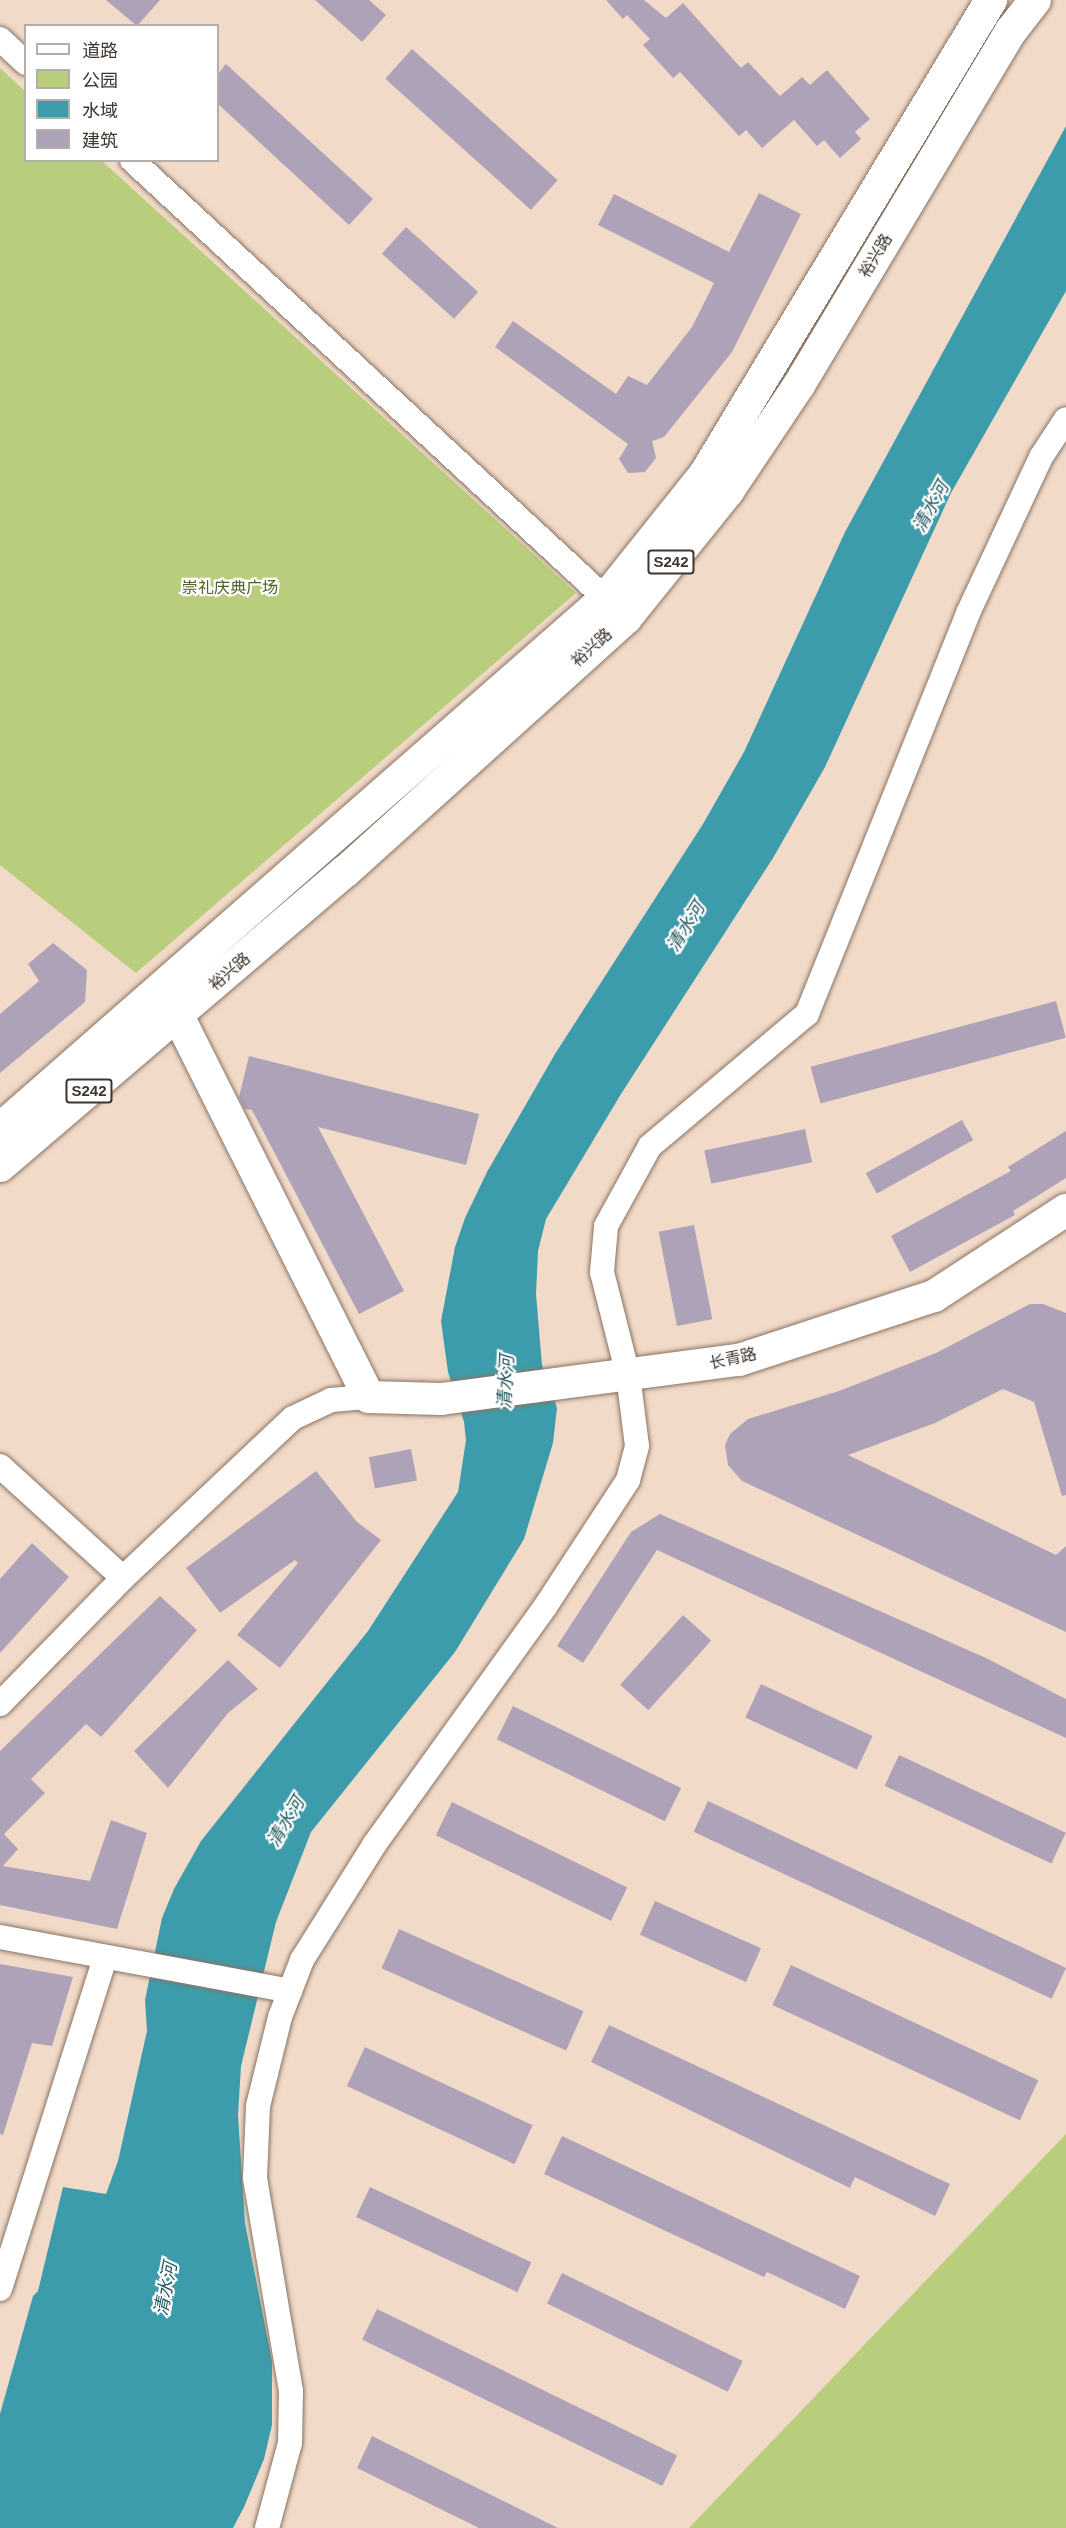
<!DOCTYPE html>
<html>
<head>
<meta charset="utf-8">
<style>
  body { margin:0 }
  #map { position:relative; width:1066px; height:2528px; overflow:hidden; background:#f2dac8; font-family:Arial,"Noto Sans SC",sans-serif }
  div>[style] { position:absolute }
  .green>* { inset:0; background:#b8ce7c }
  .water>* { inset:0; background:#3d9cab }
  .building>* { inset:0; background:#aea2b9; transform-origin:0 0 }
  .roads { filter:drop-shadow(0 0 2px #887363) drop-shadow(0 0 2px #887363) }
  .minor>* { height:24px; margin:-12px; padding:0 12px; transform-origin:12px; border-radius:12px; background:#fff }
  .major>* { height:32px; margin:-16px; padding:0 16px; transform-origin:16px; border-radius:16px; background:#fff }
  span { translate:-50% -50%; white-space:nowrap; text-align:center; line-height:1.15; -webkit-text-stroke:4.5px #fff; paint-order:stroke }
  .shield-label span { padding:2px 4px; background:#fff; border:2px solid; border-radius:4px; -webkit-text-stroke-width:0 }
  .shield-label { font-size:15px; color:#3e352e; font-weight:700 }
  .street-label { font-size:16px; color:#3e352e }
  .park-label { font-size:16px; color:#515f23 }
  .water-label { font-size:18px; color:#22565f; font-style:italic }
  .legend { position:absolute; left:24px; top:24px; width:195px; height:138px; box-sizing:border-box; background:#fff; border:2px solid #b2aeab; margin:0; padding:8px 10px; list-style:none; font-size:18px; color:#3e352e }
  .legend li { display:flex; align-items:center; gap:12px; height:30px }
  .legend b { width:30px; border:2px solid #b2aeab }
</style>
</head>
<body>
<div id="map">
  <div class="green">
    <i style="clip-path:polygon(0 68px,25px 91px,26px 160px,102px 161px,576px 593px,136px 973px,0 865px)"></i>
    <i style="clip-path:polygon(1066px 2134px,1066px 2528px,689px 2528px)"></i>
  </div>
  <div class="water">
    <i style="clip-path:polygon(1066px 126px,1066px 291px,951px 493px,825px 767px,773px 858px,621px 1094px,546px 1219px,538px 1251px,536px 1294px,542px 1365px,557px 1408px,553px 1443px,524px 1539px,455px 1652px,311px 1832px,276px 1922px,241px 2066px,238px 2115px,245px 2223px,272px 2361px,272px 2425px,264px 2459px,244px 2507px,233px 2528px,0 2528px,0 2414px,33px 2296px,38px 2291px,63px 2187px,106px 2194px,118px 2161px,147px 2031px,145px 2000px,162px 1918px,174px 1889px,201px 1841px,368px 1631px,458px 1492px,466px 1440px,464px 1422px,448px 1372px,441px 1321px,455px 1247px,465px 1218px,487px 1172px,555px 1054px,703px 824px,744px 752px,845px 532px)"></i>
  </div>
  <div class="building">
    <i style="clip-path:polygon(106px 0,160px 0,137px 26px)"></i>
    <i style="clip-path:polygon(315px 0,369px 0,386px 15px,362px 42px)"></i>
    <i style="clip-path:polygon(606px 0,644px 0,666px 18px,683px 3px,741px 68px,748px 62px,780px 96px,802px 77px,810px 85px,827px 70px,870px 119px,855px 132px,861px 139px,840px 158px,824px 140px,817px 146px,794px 120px,762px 148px,746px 130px,739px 136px,680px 72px,673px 78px,643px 45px,650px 39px,627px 15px,623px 19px)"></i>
    <i style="left:412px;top:49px;width:196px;height:40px;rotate:42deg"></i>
    <i style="clip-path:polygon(226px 64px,373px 199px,349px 225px,218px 104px,218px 74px)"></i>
    <i style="clip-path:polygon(759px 193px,801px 214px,732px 352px,664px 437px,652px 441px,656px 458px,645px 472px,628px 473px,619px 459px,628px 444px,495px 347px,513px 321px,616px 394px,628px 376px,647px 385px,692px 327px,714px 283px,598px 225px,614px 194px,729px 252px)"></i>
    <i style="left:406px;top:227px;width:97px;height:36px;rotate:42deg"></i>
    <i style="clip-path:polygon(53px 943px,87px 970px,85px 1002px,0 1073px,0 1014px,39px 981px,28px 964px)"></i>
    <i style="left:1056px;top:1001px;width:38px;height:254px;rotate:75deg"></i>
    <i style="clip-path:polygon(249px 1056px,479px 1114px,466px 1165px,318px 1127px,404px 1291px,359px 1314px,252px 1110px,245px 1109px,239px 1097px)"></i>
    <i style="left:962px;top:1120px;width:23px;height:110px;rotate:61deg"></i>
    <i style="left:805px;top:1129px;width:34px;height:103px;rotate:78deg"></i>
    <i style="clip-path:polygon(1066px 1131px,1066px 1178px,1013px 1211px,1015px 1215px,910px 1272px,891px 1236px,1011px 1171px,1008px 1167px)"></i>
    <i style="left:694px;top:1225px;width:96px;height:36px;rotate:79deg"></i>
    <i style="clip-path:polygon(1030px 1304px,1043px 1304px,1066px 1313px,1066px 1495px,1062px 1496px,1034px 1402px,1003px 1389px,935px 1423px,848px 1455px,1056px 1555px,1066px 1546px,1066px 1632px,742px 1481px,728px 1465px,725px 1445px,730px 1434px,748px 1419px,839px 1391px,936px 1353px)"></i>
    <i style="left:411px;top:1449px;width:32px;height:43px;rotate:79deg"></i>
    <i style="clip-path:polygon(316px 1471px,357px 1522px,381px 1540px,280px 1668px,237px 1635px,298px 1563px,295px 1560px,220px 1613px,186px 1568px)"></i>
    <i style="clip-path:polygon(660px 1514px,986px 1658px,1066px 1699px,1066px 1738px,657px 1550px,583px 1663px,557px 1646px,631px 1532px)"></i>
    <i style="clip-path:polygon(32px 1543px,69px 1577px,0 1653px,0 1579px)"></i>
    <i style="clip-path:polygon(160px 1596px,197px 1630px,101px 1737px,86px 1724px,31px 1779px,45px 1793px,4px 1834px,18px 1849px,3px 1866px,90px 1881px,111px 1820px,147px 1833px,117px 1929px,0 1905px,0 1751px)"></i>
    <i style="left:683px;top:1615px;width:38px;height:94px;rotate:42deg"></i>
    <i style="clip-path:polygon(228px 1660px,258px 1689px,228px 1713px,168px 1788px,134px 1751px)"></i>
    <i style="left:761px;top:1684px;width:123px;height:37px;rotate:25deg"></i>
    <i style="left:513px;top:1706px;width:187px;height:37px;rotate:26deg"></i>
    <i style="left:899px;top:1755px;width:184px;height:34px;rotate:25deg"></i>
    <i style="left:708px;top:1801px;width:395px;height:34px;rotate:25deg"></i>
    <i style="left:452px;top:1802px;width:195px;height:37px;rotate:26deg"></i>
    <i style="left:655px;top:1901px;width:116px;height:37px;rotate:24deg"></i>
    <i style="left:399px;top:1929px;width:202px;height:43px;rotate:24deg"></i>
    <i style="clip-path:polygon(0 1964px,73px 1977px,52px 2046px,32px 2043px,3px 2135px,0 2134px)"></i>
    <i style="left:791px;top:1965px;width:273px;height:44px;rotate:25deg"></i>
    <i style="clip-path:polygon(609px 2025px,950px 2184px,935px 2216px,855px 2177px,850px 2188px,591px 2062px)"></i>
    <i style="left:365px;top:2047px;width:185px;height:43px;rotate:25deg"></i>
    <i style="clip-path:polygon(562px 2136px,860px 2276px,845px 2309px,767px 2272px,764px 2277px,544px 2174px)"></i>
    <i style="left:370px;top:2187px;width:178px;height:33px;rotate:25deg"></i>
    <i style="left:562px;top:2273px;width:201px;height:34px;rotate:26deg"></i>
    <i style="left:377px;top:2309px;width:334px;height:34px;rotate:26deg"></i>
    <i style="clip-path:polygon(372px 2436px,558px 2528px,479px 2528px,357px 2468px)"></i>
  </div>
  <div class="roads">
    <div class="minor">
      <i style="left:0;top:39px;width:35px;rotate:43deg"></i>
      <i style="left:132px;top:160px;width:662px;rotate:42.8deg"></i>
      <i style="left:0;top:1466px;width:166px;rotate:42.3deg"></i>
      <i style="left:0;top:1704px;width:176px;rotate:-45.7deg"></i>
      <i style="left:123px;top:1578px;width:233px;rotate:-43.3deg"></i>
      <i style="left:293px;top:1418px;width:42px;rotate:-25.3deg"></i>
      <i style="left:331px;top:1400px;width:38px;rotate:-5deg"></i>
      <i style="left:0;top:1937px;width:295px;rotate:10.5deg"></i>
      <i style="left:0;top:2289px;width:348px;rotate:-72.4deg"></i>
      <i style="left:267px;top:2528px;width:88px;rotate:-74.9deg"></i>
      <i style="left:290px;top:2443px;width:52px;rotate:-88.9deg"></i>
      <i style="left:291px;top:2391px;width:216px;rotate:-99.6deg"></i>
      <i style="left:255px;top:2178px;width:72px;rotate:-87.6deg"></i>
      <i style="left:258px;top:2106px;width:92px;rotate:-76.1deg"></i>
      <i style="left:280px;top:2017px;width:61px;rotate:-68.9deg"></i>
      <i style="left:302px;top:1960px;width:136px;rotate:-57.9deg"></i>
      <i style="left:374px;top:1845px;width:293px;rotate:-54.3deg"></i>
      <i style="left:545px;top:1607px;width:152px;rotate:-56.8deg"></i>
      <i style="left:628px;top:1480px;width:35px;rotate:-75deg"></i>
      <i style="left:637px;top:1446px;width:72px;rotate:-97.2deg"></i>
      <i style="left:628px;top:1375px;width:106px;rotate:-104.2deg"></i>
      <i style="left:602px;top:1272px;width:46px;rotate:-85deg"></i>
      <i style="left:606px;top:1226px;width:91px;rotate:-61.2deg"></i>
      <i style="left:650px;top:1146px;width:205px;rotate:-40.1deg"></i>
      <i style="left:807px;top:1014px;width:432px;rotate:-68.1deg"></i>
      <i style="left:968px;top:613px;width:172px;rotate:-64.9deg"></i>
      <i style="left:1041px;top:457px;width:45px;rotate:-56.7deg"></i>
    </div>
    <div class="major">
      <i style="left:178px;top:1016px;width:426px;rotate:63.4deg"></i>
      <i style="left:369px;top:1397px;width:72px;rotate:1.6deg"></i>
      <i style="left:441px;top:1399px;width:301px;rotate:-7.5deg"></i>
      <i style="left:739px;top:1360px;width:205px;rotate:-18.2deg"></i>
      <i style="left:934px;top:1296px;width:158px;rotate:-33.1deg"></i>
      <i style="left:0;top:1129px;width:806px;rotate:-41.23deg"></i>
      <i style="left:606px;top:598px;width:159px;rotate:-51.4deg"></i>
      <i style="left:705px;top:474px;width:554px;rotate:-58.89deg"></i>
      <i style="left:0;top:1166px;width:455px;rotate:-40.5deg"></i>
      <i style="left:346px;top:871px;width:377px;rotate:-42.1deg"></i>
      <i style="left:626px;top:618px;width:163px;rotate:-51.2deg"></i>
      <i style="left:728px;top:491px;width:128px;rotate:-56.2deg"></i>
      <i style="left:799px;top:385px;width:413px;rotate:-59.1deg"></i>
      <i style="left:1011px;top:31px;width:39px;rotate:-52deg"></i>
    </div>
  </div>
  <div class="shield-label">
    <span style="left:671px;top:562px">S242</span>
    <span style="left:89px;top:1091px">S242</span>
  </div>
  <div class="street-label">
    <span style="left:876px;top:256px;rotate:-59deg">裕兴路</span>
    <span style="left:592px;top:648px;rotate:-42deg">裕兴路</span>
    <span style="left:230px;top:972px;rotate:-41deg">裕兴路</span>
    <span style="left:733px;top:1359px;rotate:-12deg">长青路</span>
  </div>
  <div class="park-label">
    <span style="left:230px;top:588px">崇礼庆典广场</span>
  </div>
  <div class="water-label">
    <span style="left:931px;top:507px;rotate:-61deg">清水河</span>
    <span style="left:686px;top:927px;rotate:-58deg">清水河</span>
    <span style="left:506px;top:1382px;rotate:-87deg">清水河</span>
    <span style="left:286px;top:1822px;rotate:-59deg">清水河</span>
    <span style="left:166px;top:2289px;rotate:-79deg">清水河</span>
  </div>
  <ul class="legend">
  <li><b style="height:8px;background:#fff"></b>道路</li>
  <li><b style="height:16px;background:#b8ce7c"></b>公园</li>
  <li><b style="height:16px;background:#3d9cab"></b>水域</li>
  <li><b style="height:16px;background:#aea2b9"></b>建筑</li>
  </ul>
</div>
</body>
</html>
